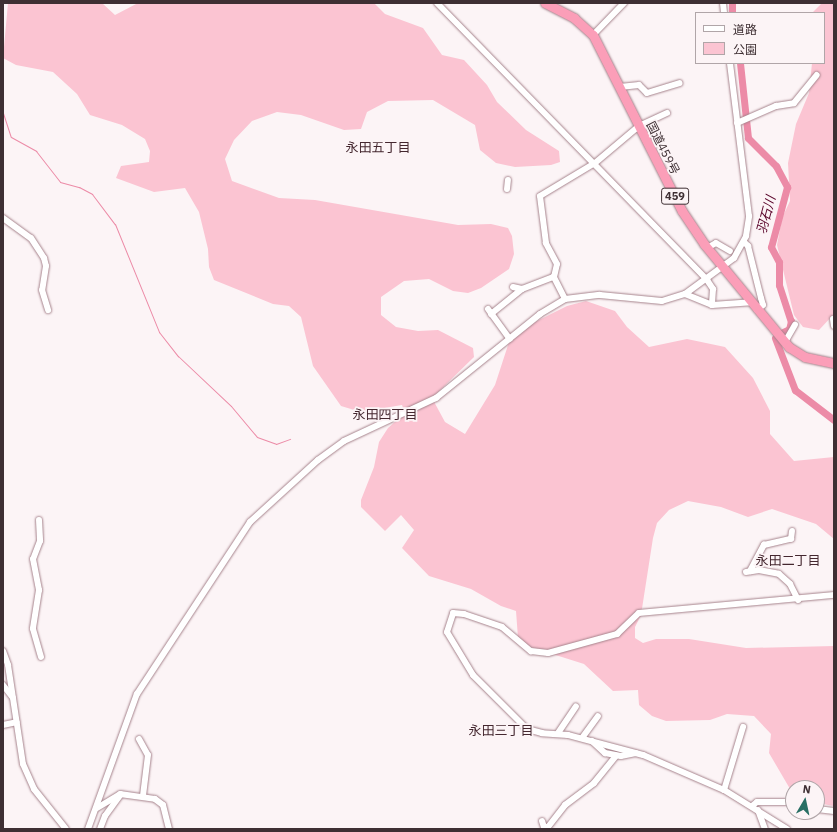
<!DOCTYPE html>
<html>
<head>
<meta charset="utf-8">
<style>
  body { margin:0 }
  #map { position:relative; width:837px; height:832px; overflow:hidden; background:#fcf4f6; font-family:"IBM Plex Sans","Noto Sans JP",sans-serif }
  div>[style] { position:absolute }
  .green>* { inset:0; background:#fbc4d2 }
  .stream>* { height:1px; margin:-0.5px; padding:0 0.5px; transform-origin:0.5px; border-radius:0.5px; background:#ec8ba7 }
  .river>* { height:7px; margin:-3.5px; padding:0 3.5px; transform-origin:3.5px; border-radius:3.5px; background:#ec8ba7 }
  .roads { filter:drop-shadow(0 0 1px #a6838c) drop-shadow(0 0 1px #a6838c) }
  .minor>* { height:6px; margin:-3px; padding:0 3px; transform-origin:3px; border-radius:3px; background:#fff }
  .highway>* { height:9px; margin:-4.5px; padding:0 4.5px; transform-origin:4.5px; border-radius:4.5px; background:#fb9eb8 }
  span { translate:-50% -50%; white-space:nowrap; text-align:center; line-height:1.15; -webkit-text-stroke:3.5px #fcf4f6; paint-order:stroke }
  .shield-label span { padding:1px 3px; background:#fcf4f6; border:1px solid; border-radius:3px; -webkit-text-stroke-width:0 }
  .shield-label { font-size:11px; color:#3e2f33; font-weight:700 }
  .street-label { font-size:12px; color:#3e2f33 }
  .neighbourhood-label { font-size:13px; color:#44272f }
  .water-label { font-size:13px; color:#570027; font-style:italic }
  .frame { position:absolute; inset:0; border:4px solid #3e2f33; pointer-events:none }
  .legend { position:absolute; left:695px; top:12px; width:130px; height:52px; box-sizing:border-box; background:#fcf4f6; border:1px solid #b0a5a8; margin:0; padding:5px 7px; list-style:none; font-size:12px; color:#3e2f33 }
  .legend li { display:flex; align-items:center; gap:8px; height:20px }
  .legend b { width:20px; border:1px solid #b0a5a8 }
  .north { position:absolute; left:785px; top:780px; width:40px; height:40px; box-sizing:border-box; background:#fcf4f6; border:1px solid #b0a5a8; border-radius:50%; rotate:9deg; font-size:11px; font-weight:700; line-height:16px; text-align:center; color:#3e2f33 }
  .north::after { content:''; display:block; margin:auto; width:14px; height:18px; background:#286f64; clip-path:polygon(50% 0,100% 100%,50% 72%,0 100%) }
</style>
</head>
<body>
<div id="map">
  <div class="green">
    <i style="clip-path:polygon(8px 3px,102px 3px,115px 15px,138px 3px,374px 3px,385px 14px,423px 28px,442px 55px,464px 60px,487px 85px,497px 102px,526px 130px,559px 151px,560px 162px,551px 165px,515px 167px,496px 163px,480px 150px,475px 125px,433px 100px,388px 101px,367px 112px,361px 129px,344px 130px,301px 115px,277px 112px,252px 121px,234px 140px,225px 159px,232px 181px,279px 198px,315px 200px,458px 225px,491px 224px,508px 228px,512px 236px,514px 254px,509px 269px,481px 288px,468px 293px,453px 291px,429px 279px,404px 281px,381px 297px,381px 315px,396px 327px,418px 331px,438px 330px,473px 348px,474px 357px,432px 398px,445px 422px,465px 434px,495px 385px,510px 339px,531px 324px,567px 306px,586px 301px,615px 311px,627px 327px,649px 347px,687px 339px,725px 347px,753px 378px,770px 411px,770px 434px,794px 461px,834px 457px,834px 539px,816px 524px,772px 509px,748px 517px,721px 507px,688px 501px,669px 510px,657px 523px,653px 538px,641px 615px,635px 627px,635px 638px,643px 643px,656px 639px,689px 639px,746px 648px,834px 646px,834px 806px,817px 803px,817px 788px,793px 788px,793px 794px,769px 753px,771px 734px,754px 716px,727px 714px,710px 720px,666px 721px,652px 716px,639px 705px,638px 690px,613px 691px,584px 664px,524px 645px,518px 638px,516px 611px,501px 606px,471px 589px,429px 576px,402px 548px,414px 530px,401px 515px,385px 531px,361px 507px,361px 500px,374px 467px,379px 442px,388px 428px,405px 413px,402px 405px,361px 412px,341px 406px,313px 366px,301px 317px,289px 306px,273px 304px,214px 280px,209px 267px,208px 249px,199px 212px,185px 188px,154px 192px,116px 178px,121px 166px,149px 162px,150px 151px,145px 139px,122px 125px,90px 115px,77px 94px,53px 72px,16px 65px,3px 58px)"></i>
    <i style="clip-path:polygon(822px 3px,834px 3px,834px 314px,819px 330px,803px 327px,794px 315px,777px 245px,782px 218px,790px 201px,788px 163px,796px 124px,809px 93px,812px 63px,824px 63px,824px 13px,812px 13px)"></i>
  </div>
  <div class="stream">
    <i style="left:3px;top:113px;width:25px;rotate:72deg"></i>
    <i style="left:11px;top:137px;width:29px;rotate:29deg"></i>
    <i style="left:36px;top:151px;width:39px;rotate:52deg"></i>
    <i style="left:60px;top:182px;width:20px;rotate:15deg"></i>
    <i style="left:79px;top:187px;width:15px;rotate:28deg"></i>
    <i style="left:92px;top:194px;width:38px;rotate:53deg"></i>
    <i style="left:115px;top:224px;width:117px;rotate:67.8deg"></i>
    <i style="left:159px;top:332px;width:31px;rotate:52deg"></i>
    <i style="left:178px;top:356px;width:73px;rotate:43.3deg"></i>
    <i style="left:231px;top:406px;width:40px;rotate:50deg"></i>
    <i style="left:257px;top:437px;width:20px;rotate:20deg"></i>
    <i style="left:276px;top:444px;width:15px;rotate:-20deg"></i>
  </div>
  <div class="river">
    <i style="left:732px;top:3px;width:10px;rotate:90deg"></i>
    <i style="left:740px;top:63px;width:75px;rotate:83.9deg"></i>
    <i style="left:748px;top:138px;width:40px;rotate:45deg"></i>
    <i style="left:776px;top:166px;width:24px;rotate:62deg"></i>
    <i style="left:787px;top:187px;width:62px;rotate:104.9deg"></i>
    <i style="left:771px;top:247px;width:17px;rotate:62deg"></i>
    <i style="left:779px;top:262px;width:23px;rotate:90deg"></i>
    <i style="left:779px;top:285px;width:38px;rotate:72deg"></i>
    <i style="left:791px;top:321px;width:8px;rotate:104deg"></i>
    <i style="left:789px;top:329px;width:7px;rotate:153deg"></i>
    <i style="left:775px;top:338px;width:56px;rotate:69deg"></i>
    <i style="left:795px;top:390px;width:49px;rotate:37.6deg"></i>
  </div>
  <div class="roads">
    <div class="minor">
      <i style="left:437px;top:3px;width:387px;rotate:45.7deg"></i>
      <i style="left:707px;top:280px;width:11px;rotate:56deg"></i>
      <i style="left:713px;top:289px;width:16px;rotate:94deg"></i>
      <i style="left:723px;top:3px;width:10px;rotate:84deg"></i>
      <i style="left:593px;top:35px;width:45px;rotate:-45.9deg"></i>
      <i style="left:620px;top:87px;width:19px;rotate:-6deg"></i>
      <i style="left:639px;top:85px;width:11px;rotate:45deg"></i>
      <i style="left:647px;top:93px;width:34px;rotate:-17deg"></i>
      <i style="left:737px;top:123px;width:43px;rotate:-23.6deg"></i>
      <i style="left:776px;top:106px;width:18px;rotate:-9deg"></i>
      <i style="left:794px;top:103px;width:36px;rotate:-51deg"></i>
      <i style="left:507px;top:189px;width:9px;rotate:-84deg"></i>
      <i style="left:3px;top:218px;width:34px;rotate:36deg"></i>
      <i style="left:31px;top:238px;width:24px;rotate:57deg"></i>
      <i style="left:44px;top:258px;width:8px;rotate:76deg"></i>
      <i style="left:46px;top:266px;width:24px;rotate:99deg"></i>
      <i style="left:42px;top:290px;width:21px;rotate:73deg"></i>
      <i style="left:744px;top:242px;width:6px;rotate:45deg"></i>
      <i style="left:748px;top:246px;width:54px;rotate:76deg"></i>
      <i style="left:761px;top:298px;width:7px;rotate:74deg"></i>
      <i style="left:763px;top:305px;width:8px;rotate:140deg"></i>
      <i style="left:707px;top:248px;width:10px;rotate:-29deg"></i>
      <i style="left:716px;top:243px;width:16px;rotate:30deg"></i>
      <i style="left:513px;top:287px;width:9px;rotate:13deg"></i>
      <i style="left:685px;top:294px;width:29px;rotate:22deg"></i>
      <i style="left:712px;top:305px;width:39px;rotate:-4deg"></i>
      <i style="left:565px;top:299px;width:25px;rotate:-117deg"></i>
      <i style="left:554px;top:277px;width:13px;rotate:-77deg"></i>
      <i style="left:557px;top:264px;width:24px;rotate:-118deg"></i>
      <i style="left:546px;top:243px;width:47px;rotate:-97.3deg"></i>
      <i style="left:540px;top:196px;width:64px;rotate:-31deg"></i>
      <i style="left:595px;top:163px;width:57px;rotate:-40.1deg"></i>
      <i style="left:639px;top:126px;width:31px;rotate:-25deg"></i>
      <i style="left:488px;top:309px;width:37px;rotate:54deg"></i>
      <i style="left:491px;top:314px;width:40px;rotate:-39deg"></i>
      <i style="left:522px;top:289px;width:34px;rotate:-21deg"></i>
      <i style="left:833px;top:319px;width:7px;rotate:82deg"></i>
      <i style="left:785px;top:342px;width:20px;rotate:-60deg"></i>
      <i style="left:39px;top:520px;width:21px;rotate:87deg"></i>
      <i style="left:40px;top:541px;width:19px;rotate:111deg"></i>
      <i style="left:33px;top:559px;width:32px;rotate:79deg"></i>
      <i style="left:39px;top:590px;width:39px;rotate:99deg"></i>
      <i style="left:33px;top:629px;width:29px;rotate:74deg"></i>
      <i style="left:750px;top:571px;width:30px;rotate:-62deg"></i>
      <i style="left:764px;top:545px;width:28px;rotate:-13deg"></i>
      <i style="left:791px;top:539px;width:8px;rotate:-83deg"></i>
      <i style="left:746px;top:572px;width:13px;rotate:-9deg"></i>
      <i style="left:759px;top:570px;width:20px;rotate:11deg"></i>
      <i style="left:779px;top:574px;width:15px;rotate:42deg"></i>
      <i style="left:790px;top:584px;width:18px;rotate:63deg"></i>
      <i style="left:3px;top:651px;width:15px;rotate:70deg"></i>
      <i style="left:8px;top:665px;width:100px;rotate:81.4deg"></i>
      <i style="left:23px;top:764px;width:27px;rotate:66deg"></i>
      <i style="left:34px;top:789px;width:51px;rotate:51.3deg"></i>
      <i style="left:3px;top:685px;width:16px;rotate:52deg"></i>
      <i style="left:3px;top:725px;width:14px;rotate:-12deg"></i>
      <i style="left:558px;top:733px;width:32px;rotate:-56deg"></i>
      <i style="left:582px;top:738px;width:27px;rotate:-54deg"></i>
      <i style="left:139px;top:739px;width:18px;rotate:61deg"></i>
      <i style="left:148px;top:755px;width:41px;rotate:97deg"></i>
      <i style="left:592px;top:741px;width:18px;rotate:43deg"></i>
      <i style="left:605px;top:753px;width:16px;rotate:11deg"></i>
      <i style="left:621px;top:756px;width:15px;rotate:-11deg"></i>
      <i style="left:724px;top:790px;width:66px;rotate:-73.2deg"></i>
      <i style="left:752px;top:806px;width:6px;rotate:-39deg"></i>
      <i style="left:757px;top:802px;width:36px"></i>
      <i style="left:97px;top:808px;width:27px;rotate:-31deg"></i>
      <i style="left:120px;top:794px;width:35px;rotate:8deg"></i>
      <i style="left:155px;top:799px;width:10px;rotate:37deg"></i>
      <i style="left:163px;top:805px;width:25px;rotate:76deg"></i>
      <i style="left:817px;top:809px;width:17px;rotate:7deg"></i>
      <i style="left:758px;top:810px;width:20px;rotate:70deg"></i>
      <i style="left:542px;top:821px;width:6px;rotate:72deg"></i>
      <i style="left:544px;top:827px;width:4px"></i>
      <i style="left:548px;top:827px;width:28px;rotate:-52deg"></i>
      <i style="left:565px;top:805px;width:36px;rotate:-37deg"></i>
      <i style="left:594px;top:783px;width:35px;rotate:-51deg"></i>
      <i style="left:88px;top:829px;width:144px;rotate:-70.1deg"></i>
      <i style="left:137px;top:694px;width:206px;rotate:-56.7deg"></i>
      <i style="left:250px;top:522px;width:92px;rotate:-42.4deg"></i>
      <i style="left:318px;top:460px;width:32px;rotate:-36deg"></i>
      <i style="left:344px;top:441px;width:102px;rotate:-25.1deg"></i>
      <i style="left:436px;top:398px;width:134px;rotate:-38.9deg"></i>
      <i style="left:540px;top:314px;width:29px;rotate:-31deg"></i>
      <i style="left:565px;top:299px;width:35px;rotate:-7deg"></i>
      <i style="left:600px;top:295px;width:62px;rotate:5.5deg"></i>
      <i style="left:662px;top:301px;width:24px;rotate:-17deg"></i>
      <i style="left:685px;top:294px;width:61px;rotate:-36.3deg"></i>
      <i style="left:734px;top:258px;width:25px;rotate:-61deg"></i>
      <i style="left:746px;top:236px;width:20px;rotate:-81deg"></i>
      <i style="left:749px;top:216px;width:154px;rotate:-97.1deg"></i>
      <i style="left:100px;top:829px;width:14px;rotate:-69deg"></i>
      <i style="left:105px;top:816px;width:27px;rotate:-54deg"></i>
      <i style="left:787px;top:829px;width:74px;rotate:-148.2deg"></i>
      <i style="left:724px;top:790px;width:88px;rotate:-156.6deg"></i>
      <i style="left:643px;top:755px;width:78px;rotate:-165.1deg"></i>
      <i style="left:568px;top:735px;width:26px;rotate:-176deg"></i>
      <i style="left:542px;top:733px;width:16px;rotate:-165deg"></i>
      <i style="left:527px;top:729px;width:76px;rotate:-135deg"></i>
      <i style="left:473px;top:675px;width:50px;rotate:-121.2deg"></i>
      <i style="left:447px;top:632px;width:20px;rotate:-72deg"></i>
      <i style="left:453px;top:613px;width:11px;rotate:5deg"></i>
      <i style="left:464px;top:614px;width:40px;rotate:18.9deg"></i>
      <i style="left:502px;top:627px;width:38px;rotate:40deg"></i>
      <i style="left:531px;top:651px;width:17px;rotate:7deg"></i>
      <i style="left:548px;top:653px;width:72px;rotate:-15.4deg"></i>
      <i style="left:617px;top:634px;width:30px;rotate:-44deg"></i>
      <i style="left:639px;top:613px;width:196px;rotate:-5.3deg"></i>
    </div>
    <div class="highway">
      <i style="left:545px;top:3px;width:33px;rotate:27deg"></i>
      <i style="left:574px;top:18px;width:25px;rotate:42deg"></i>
      <i style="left:593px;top:35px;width:197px;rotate:63.2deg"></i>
      <i style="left:682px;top:211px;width:40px;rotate:56deg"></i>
      <i style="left:704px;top:244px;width:134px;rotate:50.5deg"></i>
      <i style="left:789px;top:347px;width:19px;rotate:32deg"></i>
      <i style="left:805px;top:357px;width:30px;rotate:12deg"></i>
    </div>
  </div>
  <div class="shield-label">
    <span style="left:675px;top:196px">459</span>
  </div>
  <div class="street-label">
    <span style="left:663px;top:148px;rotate:63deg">国道459号</span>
  </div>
  <div class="neighbourhood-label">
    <span style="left:378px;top:148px">永田五丁目</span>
    <span style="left:385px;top:415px">永田四丁目</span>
    <span style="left:788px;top:561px">永田二丁目</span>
    <span style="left:501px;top:731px">永田三丁目</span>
  </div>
  <div class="water-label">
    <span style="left:767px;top:215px;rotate:-75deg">羽石川</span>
  </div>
  <div class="frame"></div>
  <ul class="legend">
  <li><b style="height:5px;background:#fff"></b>道路</li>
  <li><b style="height:11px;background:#fbc4d2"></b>公園</li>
  </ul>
  <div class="north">N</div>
</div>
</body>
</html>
